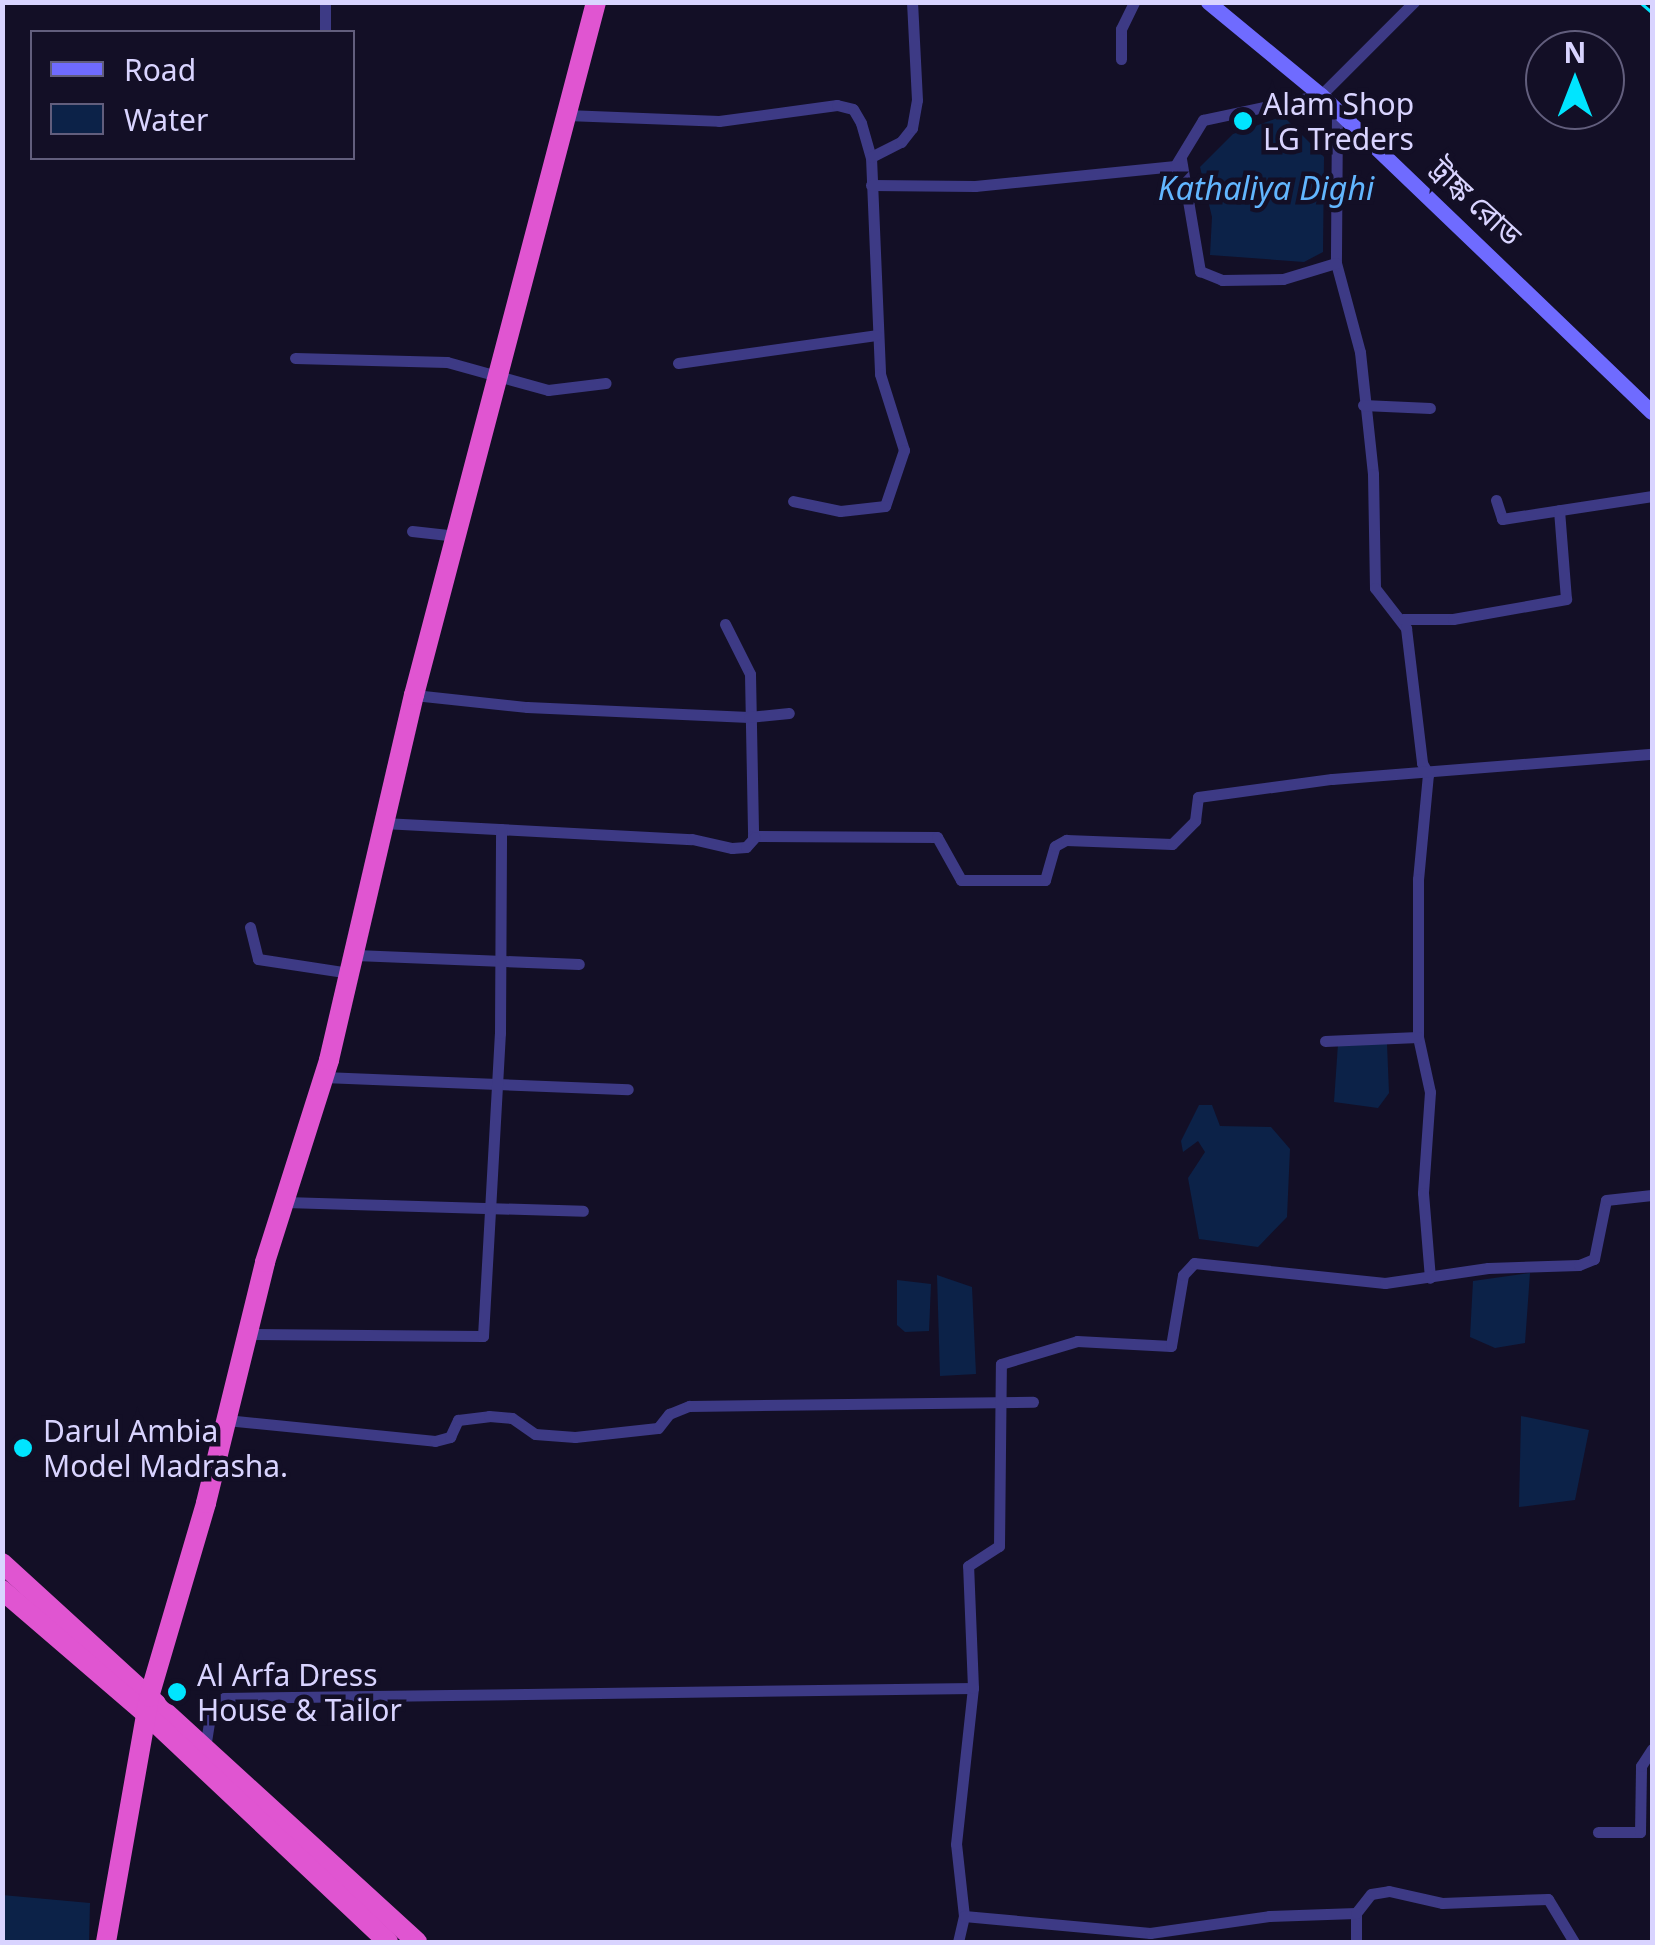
<!DOCTYPE html>
<html>
<head>
<meta charset="utf-8">
<style>
  body { margin:0 }
  #map { position:relative; width:1655px; height:1945px; overflow:hidden; background:#130f26; font-family:"Noto Sans","Noto Sans Bengali",sans-serif }
  div>[style] { position:absolute }
  .water>* { inset:0; background:#0c2248 }
  .minor>* { height:11px; margin:-5.5px; padding:0 5.5px; transform-origin:5.5px; border-radius:5.5px; background:#3d3a85 }
  .secondary>* { height:15px; margin:-7.5px; padding:0 7.5px; transform-origin:7.5px; border-radius:7.5px; background:#6f6bff }
  .trunk>* { height:20px; margin:-10px; padding:0 10px; transform-origin:10px; border-radius:10px; background:#e055d1 }
  .rail>* { height:2.5px; margin-top:-1.25px; transform-origin:0; background:repeating-linear-gradient(90deg,#00e5ff 0 15px,transparent 0 27px) }
  .dots>* { width:28px; height:28px; translate:-50% -50%; box-sizing:border-box; border:5px solid #130f26; border-radius:50% }
  span { translate:-50% -50%; white-space:nowrap; text-align:center; line-height:1.15; -webkit-text-stroke:9px #130f26; paint-order:stroke }
  .poi-label { font-size:30px; color:#d9d4ff }
  .left { translate:0 -50%; text-align:left }
  .street-label { font-size:30px; color:#d9d4ff }
  .water-label { font-size:32px; color:#62b6ff; font-style:italic }
  .frame { position:absolute; inset:0; border:5px solid #d9d4ff; pointer-events:none }
  .legend { position:absolute; left:30px; top:30px; width:325px; height:130px; box-sizing:border-box; background:#130f26; border:2px solid #625e7d; margin:0; padding:12px 18px; list-style:none; font-size:30px; color:#d9d4ff }
  .legend li { display:flex; align-items:center; gap:20px; height:50px }
  .legend b { width:50px; border:2px solid #625e7d }
  .north { position:absolute; left:1525px; top:30px; width:100px; height:100px; box-sizing:border-box; background:#130f26; border:2px solid #625e7d; border-radius:50%; rotate:0deg; font-size:28px; font-weight:700; line-height:40px; text-align:center; color:#d9d4ff }
  .north::after { content:''; display:block; margin:auto; width:35px; height:45px; background:#00e5ff; clip-path:polygon(50% 0,100% 100%,50% 72%,0 100%) }
</style>
</head>
<body>
<div id="map">
  <div class="water">
    <i style="clip-path:polygon(1283px 116px,1324px 157px,1323px 252px,1304px 262px,1210px 255px,1212px 217px,1200px 167px,1233px 134px)"></i>
    <i style="clip-path:polygon(1338px 1044px,1387px 1044px,1389px 1093px,1378px 1108px,1334px 1102px)"></i>
    <i style="clip-path:polygon(1199px 1105px,1212px 1105px,1220px 1126px,1271px 1127px,1290px 1149px,1287px 1217px,1258px 1247px,1199px 1239px,1188px 1178px,1205px 1152px,1198px 1141px,1183px 1152px,1181px 1141px)"></i>
    <i style="clip-path:polygon(1530px 1273px,1525px 1343px,1495px 1348px,1470px 1337px,1473px 1281px)"></i>
    <i style="clip-path:polygon(937px 1275px,972px 1287px,976px 1374px,940px 1376px)"></i>
    <i style="clip-path:polygon(897px 1280px,931px 1284px,929px 1331px,905px 1332px,897px 1325px)"></i>
    <i style="clip-path:polygon(1521px 1416px,1589px 1430px,1575px 1500px,1519px 1507px)"></i>
    <i style="clip-path:polygon(2px 1895px,90px 1903px,89px 1942px,3px 1942px)"></i>
  </div>
  <div class="minor">
    <i style="left:325px;top:32px;width:30px;rotate:-90deg"></i>
    <i style="left:1121px;top:59px;width:30px;rotate:-90deg"></i>
    <i style="left:1121px;top:29px;width:30px;rotate:-64deg"></i>
    <i style="left:1337px;top:110px;width:153px;rotate:90.4deg"></i>
    <i style="left:1336px;top:263px;width:92px;rotate:74.9deg"></i>
    <i style="left:1360px;top:352px;width:123px;rotate:83.9deg"></i>
    <i style="left:1373px;top:474px;width:114px;rotate:89deg"></i>
    <i style="left:1375px;top:588px;width:51px;rotate:52.2deg"></i>
    <i style="left:1406px;top:628px;width:136px;rotate:83.2deg"></i>
    <i style="left:1422px;top:763px;width:13px;rotate:61deg"></i>
    <i style="left:1428px;top:774px;width:105px;rotate:95.4deg"></i>
    <i style="left:1418px;top:879px;width:158px;rotate:90deg"></i>
    <i style="left:1418px;top:1037px;width:56px;rotate:77.7deg"></i>
    <i style="left:1430px;top:1092px;width:101px;rotate:94deg"></i>
    <i style="left:1423px;top:1193px;width:85px;rotate:85.3deg"></i>
    <i style="left:566px;top:115px;width:153px;rotate:2.2deg"></i>
    <i style="left:719px;top:121px;width:119px;rotate:-7.7deg"></i>
    <i style="left:837px;top:105px;width:16px;rotate:14deg"></i>
    <i style="left:853px;top:109px;width:16px;rotate:60deg"></i>
    <i style="left:861px;top:123px;width:35px;rotate:74deg"></i>
    <i style="left:871px;top:157px;width:217px;rotate:87.6deg"></i>
    <i style="left:880px;top:374px;width:80px;rotate:72.5deg"></i>
    <i style="left:904px;top:450px;width:59px;rotate:108.7deg"></i>
    <i style="left:885px;top:506px;width:45px;rotate:173.7deg"></i>
    <i style="left:840px;top:511px;width:48px;rotate:-168deg"></i>
    <i style="left:871px;top:157px;width:34px;rotate:-27deg"></i>
    <i style="left:901px;top:142px;width:18px;rotate:-52deg"></i>
    <i style="left:912px;top:128px;width:28px;rotate:-80deg"></i>
    <i style="left:917px;top:100px;width:98px;rotate:-92.9deg"></i>
    <i style="left:1181px;top:159px;width:114px;rotate:80.4deg"></i>
    <i style="left:1200px;top:271px;width:24px;rotate:22deg"></i>
    <i style="left:1222px;top:280px;width:61px;rotate:-0.9deg"></i>
    <i style="left:1283px;top:279px;width:55px;rotate:-16.8deg"></i>
    <i style="left:871px;top:185px;width:104px;rotate:0.6deg"></i>
    <i style="left:975px;top:186px;width:201px;rotate:-5.7deg"></i>
    <i style="left:1175px;top:166px;width:54px;rotate:-58.7deg"></i>
    <i style="left:1203px;top:120px;width:121px;rotate:-12deg"></i>
    <i style="left:1321px;top:95px;width:132px;rotate:-45deg"></i>
    <i style="left:295px;top:358px;width:152px;rotate:1.5deg"></i>
    <i style="left:447px;top:362px;width:105px;rotate:15.5deg"></i>
    <i style="left:548px;top:390px;width:58px;rotate:-6.9deg"></i>
    <i style="left:678px;top:363px;width:200px;rotate:-8deg"></i>
    <i style="left:1363px;top:405px;width:67px;rotate:2.6deg"></i>
    <i style="left:1496px;top:500px;width:20px;rotate:72deg"></i>
    <i style="left:1502px;top:519px;width:152px;rotate:-8.7deg"></i>
    <i style="left:412px;top:531px;width:45px;rotate:6.3deg"></i>
    <i style="left:1403px;top:619px;width:50px"></i>
    <i style="left:1453px;top:619px;width:115px;rotate:-10deg"></i>
    <i style="left:1566px;top:599px;width:89px;rotate:-94.5deg"></i>
    <i style="left:725px;top:624px;width:56px;rotate:63.4deg"></i>
    <i style="left:750px;top:674px;width:162px;rotate:88.9deg"></i>
    <i style="left:753px;top:836px;width:184px;rotate:0.3deg"></i>
    <i style="left:937px;top:837px;width:49px;rotate:60.8deg"></i>
    <i style="left:961px;top:880px;width:84px"></i>
    <i style="left:1045px;top:880px;width:35px;rotate:-74deg"></i>
    <i style="left:1055px;top:846px;width:13px;rotate:-29deg"></i>
    <i style="left:1066px;top:840px;width:106px;rotate:2.2deg"></i>
    <i style="left:1172px;top:844px;width:33px;rotate:-45deg"></i>
    <i style="left:1195px;top:821px;width:24px;rotate:-83deg"></i>
    <i style="left:1198px;top:797px;width:135px;rotate:-7.7deg"></i>
    <i style="left:1332px;top:779px;width:321px;rotate:-4.5deg"></i>
    <i style="left:414px;top:695px;width:114px;rotate:6.1deg"></i>
    <i style="left:527px;top:707px;width:222px;rotate:2.6deg"></i>
    <i style="left:749px;top:717px;width:40px;rotate:-5.7deg"></i>
    <i style="left:383px;top:823px;width:309px;rotate:3deg"></i>
    <i style="left:692px;top:839px;width:41px;rotate:12.7deg"></i>
    <i style="left:732px;top:848px;width:14px;rotate:-4deg"></i>
    <i style="left:746px;top:847px;width:13px;rotate:-48deg"></i>
    <i style="left:250px;top:927px;width:33px;rotate:76deg"></i>
    <i style="left:258px;top:959px;width:92px;rotate:8.7deg"></i>
    <i style="left:355px;top:955px;width:224px;rotate:2.3deg"></i>
    <i style="left:1325px;top:1041px;width:93px;rotate:-2.5deg"></i>
    <i style="left:323px;top:1077px;width:305px;rotate:2.3deg"></i>
    <i style="left:285px;top:1202px;width:298px;rotate:1.7deg"></i>
    <i style="left:247px;top:1334px;width:236px;rotate:0.5deg"></i>
    <i style="left:483px;top:1336px;width:303px;rotate:-86.8deg"></i>
    <i style="left:500px;top:1033px;width:204px;rotate:-89.7deg"></i>
    <i style="left:226px;top:1420px;width:210px;rotate:5.7deg"></i>
    <i style="left:435px;top:1441px;width:16px;rotate:-15deg"></i>
    <i style="left:450px;top:1437px;width:19px;rotate:-65deg"></i>
    <i style="left:458px;top:1420px;width:31px;rotate:-7deg"></i>
    <i style="left:489px;top:1416px;width:23px;rotate:5deg"></i>
    <i style="left:512px;top:1418px;width:28px;rotate:35deg"></i>
    <i style="left:535px;top:1434px;width:40px;rotate:4.3deg"></i>
    <i style="left:575px;top:1437px;width:83px;rotate:-6.2deg"></i>
    <i style="left:658px;top:1428px;width:18px;rotate:-52deg"></i>
    <i style="left:669px;top:1414px;width:22px;rotate:-22deg"></i>
    <i style="left:689px;top:1406px;width:344px;rotate:-0.7deg"></i>
    <i style="left:205px;top:1748px;width:36px;rotate:-81deg"></i>
    <i style="left:211px;top:1712px;width:19px;rotate:-47deg"></i>
    <i style="left:224px;top:1698px;width:749px;rotate:-0.76deg"></i>
    <i style="left:1598px;top:1832px;width:42px"></i>
    <i style="left:1640px;top:1832px;width:66px;rotate:-89.1deg"></i>
    <i style="left:1641px;top:1766px;width:20px;rotate:-57deg"></i>
    <i style="left:1356px;top:1913px;width:29px;rotate:90deg"></i>
    <i style="left:964px;top:1916px;width:72px;rotate:-96.3deg"></i>
    <i style="left:956px;top:1844px;width:157px;rotate:-83.8deg"></i>
    <i style="left:973px;top:1688px;width:122px;rotate:-92.3deg"></i>
    <i style="left:968px;top:1566px;width:37px;rotate:-33deg"></i>
    <i style="left:999px;top:1546px;width:182px;rotate:-89.4deg"></i>
    <i style="left:1001px;top:1364px;width:79px;rotate:-16.8deg"></i>
    <i style="left:1077px;top:1341px;width:94px;rotate:3deg"></i>
    <i style="left:1171px;top:1346px;width:72px;rotate:-80.4deg"></i>
    <i style="left:1183px;top:1275px;width:16px;rotate:-47deg"></i>
    <i style="left:1194px;top:1263px;width:192px;rotate:6deg"></i>
    <i style="left:1385px;top:1283px;width:104px;rotate:-8.3deg"></i>
    <i style="left:1488px;top:1268px;width:91px;rotate:-1.9deg"></i>
    <i style="left:1579px;top:1265px;width:16px;rotate:-22deg"></i>
    <i style="left:1594px;top:1259px;width:60px;rotate:-78.5deg"></i>
    <i style="left:1606px;top:1200px;width:46px;rotate:-6.2deg"></i>
    <i style="left:958px;top:1942px;width:27px;rotate:-77deg"></i>
    <i style="left:964px;top:1916px;width:187px;rotate:5.2deg"></i>
    <i style="left:1150px;top:1933px;width:120px;rotate:-8.1deg"></i>
    <i style="left:1269px;top:1916px;width:87px;rotate:-2deg"></i>
    <i style="left:1356px;top:1913px;width:24px;rotate:-52deg"></i>
    <i style="left:1371px;top:1894px;width:18px;rotate:-9deg"></i>
    <i style="left:1389px;top:1891px;width:54px;rotate:12.8deg"></i>
    <i style="left:1442px;top:1903px;width:106px;rotate:-2.2deg"></i>
    <i style="left:1548px;top:1899px;width:50px;rotate:58.8deg"></i>
  </div>
  <div class="secondary">
    <i style="left:1208px;top:2px;width:146px;rotate:39.5deg"></i>
    <i style="left:1321px;top:95px;width:458px;rotate:43.8deg"></i>
  </div>
  <div class="trunk">
    <i style="left:2px;top:1563px;width:562px;rotate:42.4deg"></i>
    <i style="left:2px;top:1590px;width:189px;rotate:40.7deg"></i>
    <i style="left:145px;top:1713px;width:334px;rotate:43.3deg"></i>
    <i style="left:106px;top:1942px;width:249px;rotate:-80deg"></i>
    <i style="left:149px;top:1697px;width:202px;rotate:-73.6deg"></i>
    <i style="left:206px;top:1503px;width:248px;rotate:-76.2deg"></i>
    <i style="left:265px;top:1262px;width:212px;rotate:-72.4deg"></i>
    <i style="left:329px;top:1060px;width:375px;rotate:-76.9deg"></i>
    <i style="left:414px;top:695px;width:717px;rotate:-75.28deg"></i>
  </div>
  <div class="rail">
    <i style="left:1640px;top:2px;width:16px;rotate:40deg"></i>
  </div>
  <div class="dots">
    <i style="left:1243px;top:121px;background:#00e5ff"></i>
    <i style="left:23px;top:1448px;background:#00e5ff"></i>
    <i style="left:177px;top:1692px;background:#00e5ff"></i>
  </div>
  <div class="poi-label">
    <span class="left" style="left:1263px;top:121px">Alam Shop<br>LG Treders</span>
    <span class="left" style="left:43px;top:1448px">Darul Ambia<br>Model Madrasha.</span>
    <span class="left" style="left:197px;top:1692px">Al Arfa Dress<br>House &amp; Tailor</span>
  </div>
  <div class="street-label">
    <span style="left:1476px;top:202px;rotate:43deg">ট্রাঙ্ক রোড</span>
  </div>
  <div class="water-label">
    <span style="left:1266px;top:188px">Kathaliya Dighi</span>
  </div>
  <div class="frame"></div>
  <ul class="legend">
  <li><b style="height:12px;background:#6f6bff"></b>Road</li>
  <li><b style="height:28px;background:#0c2248"></b>Water</li>
  </ul>
  <div class="north">N</div>
</div>
</body>
</html>
